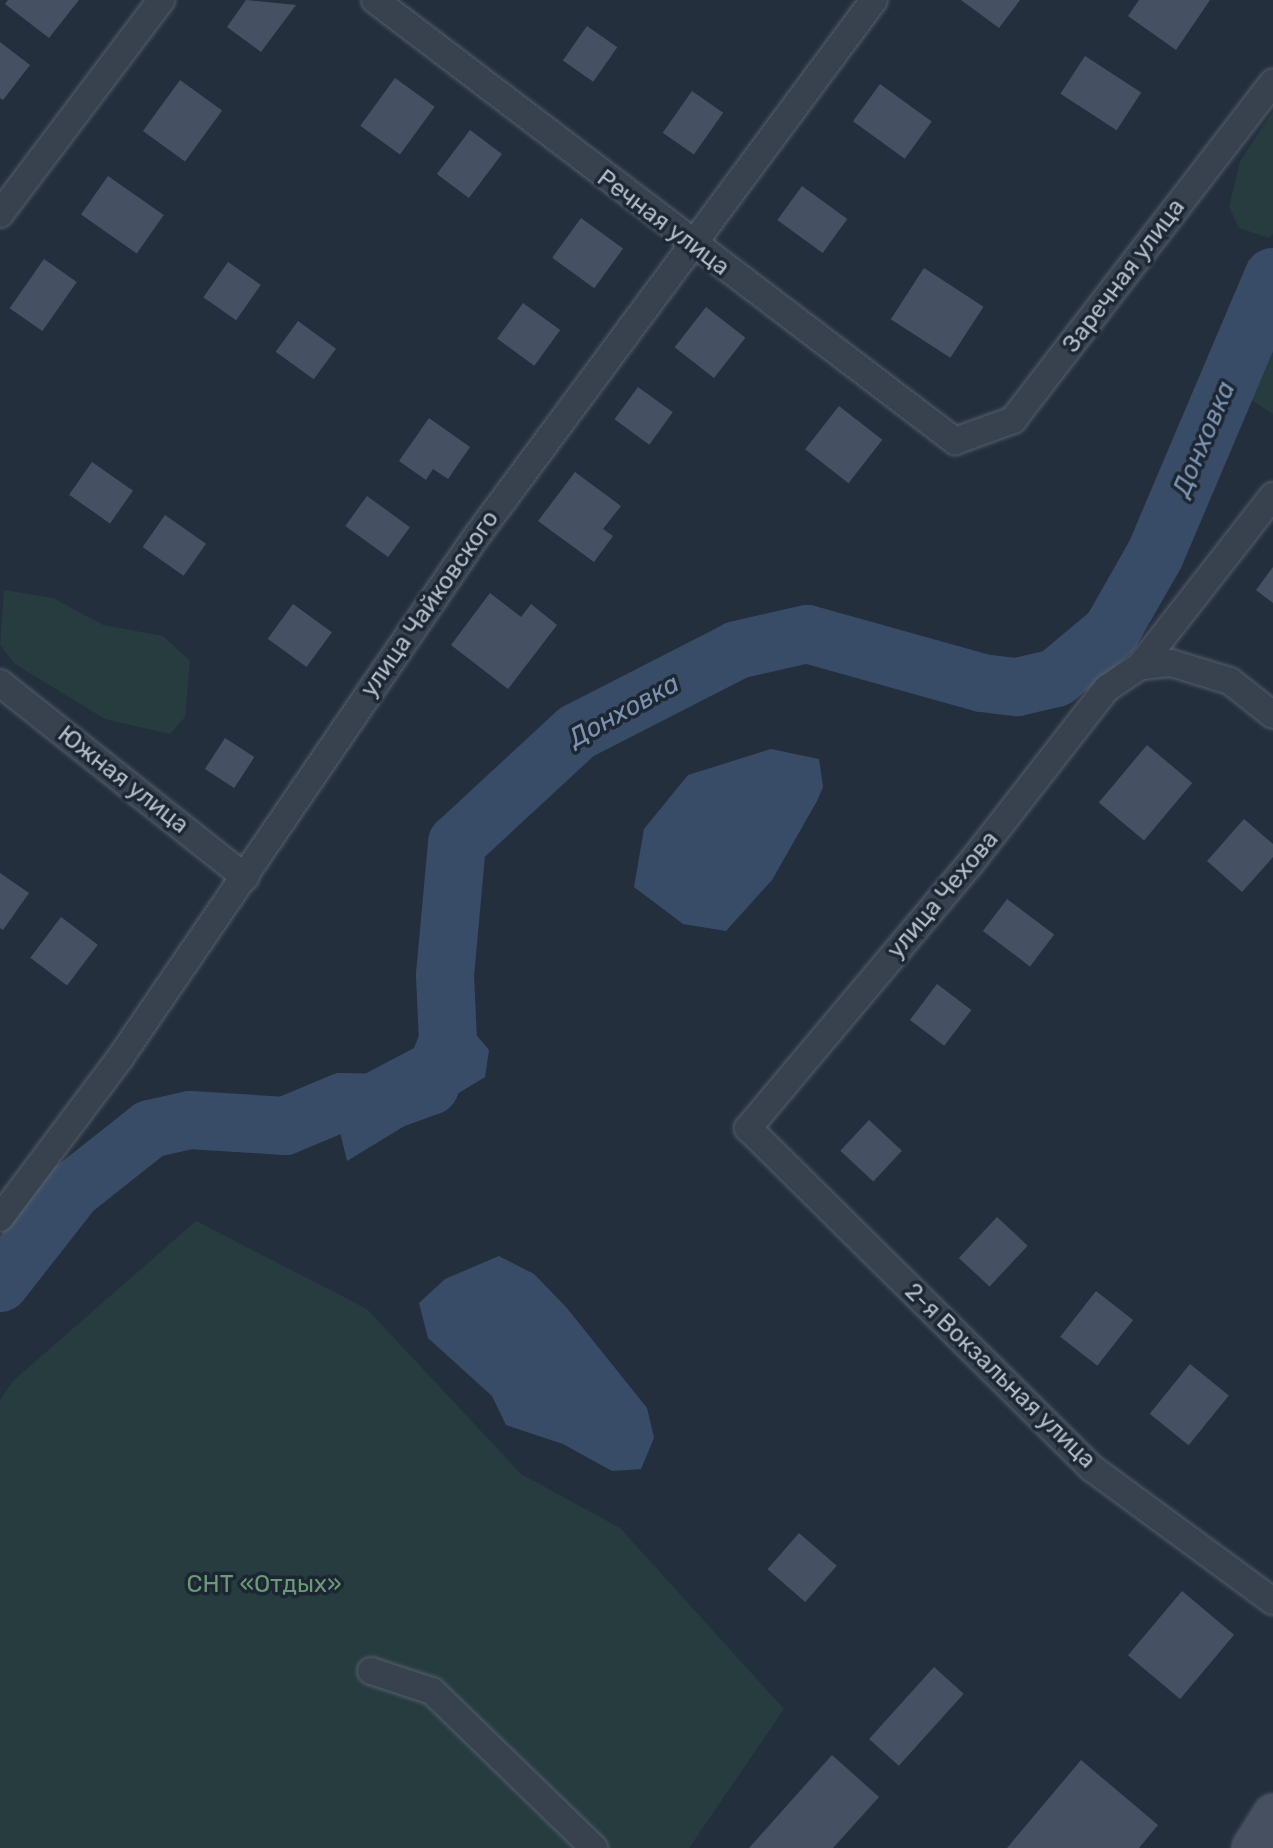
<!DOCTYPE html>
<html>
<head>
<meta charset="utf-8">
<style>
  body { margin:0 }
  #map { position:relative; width:1273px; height:1848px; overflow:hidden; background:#242f3e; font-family:Rubik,sans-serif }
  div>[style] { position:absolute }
  .green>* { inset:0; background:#263c3f }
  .water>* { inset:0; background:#394c67 }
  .stream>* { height:10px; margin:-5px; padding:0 5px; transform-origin:5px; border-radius:5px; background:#394c67 }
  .river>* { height:58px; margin:-29px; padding:0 29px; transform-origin:29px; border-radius:29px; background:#394c67 }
  .building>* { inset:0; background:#455162; transform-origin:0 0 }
  .roads { filter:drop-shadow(0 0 2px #565f6c) drop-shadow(0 0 2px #565f6c) }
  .street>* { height:26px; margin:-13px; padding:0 13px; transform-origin:13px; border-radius:13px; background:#38414e }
  .secondary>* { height:38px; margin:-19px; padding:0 19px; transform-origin:19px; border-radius:19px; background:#465061 }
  span { translate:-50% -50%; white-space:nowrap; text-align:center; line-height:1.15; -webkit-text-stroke:7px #1d2633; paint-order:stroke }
  .street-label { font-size:24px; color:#b4bcc9 }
  .park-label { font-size:24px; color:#6b9a76 }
  .water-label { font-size:26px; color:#7c92b1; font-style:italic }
</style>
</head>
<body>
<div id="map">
  <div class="green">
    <i style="clip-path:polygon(1273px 111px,1273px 234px,1269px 238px,1239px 228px,1229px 207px,1240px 161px)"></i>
    <i style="clip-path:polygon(1273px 316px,1273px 414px,1248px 398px,1246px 371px)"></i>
    <i style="clip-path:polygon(4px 590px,53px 598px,103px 625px,163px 636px,190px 661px,185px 717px,170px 734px,105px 719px,15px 664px,0 645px)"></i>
    <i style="clip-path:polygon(196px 1221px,367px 1309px,521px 1474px,620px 1528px,784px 1709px,689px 1848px,0 1848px,0 1400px,13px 1381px)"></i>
  </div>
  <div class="water">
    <i style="clip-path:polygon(771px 749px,819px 759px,823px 787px,817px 801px,772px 880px,726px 931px,683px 924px,634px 887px,644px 829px,688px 775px)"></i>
    <i style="clip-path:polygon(446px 999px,489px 1050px,485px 1077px,347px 1161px,339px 1128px,313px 1114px,321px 1097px,416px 1047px)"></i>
    <i style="clip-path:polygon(499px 1256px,534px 1274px,566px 1307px,647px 1408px,654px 1438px,641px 1469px,612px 1471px,563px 1444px,506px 1425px,492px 1396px,428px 1338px,419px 1303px,445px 1279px)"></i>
  </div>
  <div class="stream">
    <i style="left:5px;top:1214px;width:24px;rotate:12deg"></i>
    <i style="left:28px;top:1219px;width:54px;rotate:-32.8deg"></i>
  </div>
  <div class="river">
    <i style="left:0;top:1283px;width:118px;rotate:-51.9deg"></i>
    <i style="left:73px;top:1190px;width:98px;rotate:-38.4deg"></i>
    <i style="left:150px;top:1129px;width:41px;rotate:-12.7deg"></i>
    <i style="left:190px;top:1120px;width:95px;rotate:3.6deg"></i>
    <i style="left:285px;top:1126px;width:62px;rotate:-22.8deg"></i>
    <i style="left:342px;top:1102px;width:41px;rotate:1.4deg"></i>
    <i style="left:383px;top:1103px;width:50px;rotate:-19.9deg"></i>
    <i style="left:430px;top:1086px;width:48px;rotate:-68.2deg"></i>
    <i style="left:448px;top:1041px;width:66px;rotate:-92.6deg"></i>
    <i style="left:445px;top:975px;width:133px;rotate:-84.8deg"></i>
    <i style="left:457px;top:843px;width:163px;rotate:-42.8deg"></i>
    <i style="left:577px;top:732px;width:180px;rotate:-27.1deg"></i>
    <i style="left:737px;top:650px;width:72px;rotate:-12.9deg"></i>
    <i style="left:807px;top:634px;width:182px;rotate:15.6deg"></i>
    <i style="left:982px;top:683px;width:35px;rotate:7deg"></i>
    <i style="left:1017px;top:687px;width:40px;rotate:-13deg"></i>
    <i style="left:1056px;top:678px;width:72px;rotate:-39.9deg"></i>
    <i style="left:1111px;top:632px;width:89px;rotate:-60.3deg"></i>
    <i style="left:1155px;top:555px;width:302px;rotate:-67deg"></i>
  </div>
  <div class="building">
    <i style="clip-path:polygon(8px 0,79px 0,49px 38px,5px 4px)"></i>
    <i style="clip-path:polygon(246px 0,296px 5px,261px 52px,227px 27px)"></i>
    <i style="clip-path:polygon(961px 0,1020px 0,999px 28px)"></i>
    <i style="clip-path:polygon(1139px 0,1210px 0,1176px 50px,1128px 16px)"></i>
    <i style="left:587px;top:26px;width:37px;height:42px;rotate:35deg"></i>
    <i style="clip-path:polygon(0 42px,30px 65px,3px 100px,0 98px)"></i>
    <i style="left:1085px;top:56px;width:67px;height:45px;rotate:33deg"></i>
    <i style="left:395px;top:78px;width:49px;height:59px;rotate:36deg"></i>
    <i style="left:180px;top:80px;width:52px;height:63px;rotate:36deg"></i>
    <i style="left:880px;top:84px;width:64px;height:46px;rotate:36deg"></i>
    <i style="left:692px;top:91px;width:38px;height:51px;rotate:35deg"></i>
    <i style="left:470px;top:130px;width:40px;height:55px;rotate:37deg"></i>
    <i style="left:108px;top:176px;width:68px;height:47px;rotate:35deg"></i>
    <i style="left:802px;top:186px;width:56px;height:42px;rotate:36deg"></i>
    <i style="left:581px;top:218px;width:52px;height:49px;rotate:36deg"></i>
    <i style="left:44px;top:259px;width:40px;height:60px;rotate:35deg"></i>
    <i style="left:228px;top:262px;width:40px;height:43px;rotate:35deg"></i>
    <i style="left:924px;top:268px;width:71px;height:61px;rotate:33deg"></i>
    <i style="left:523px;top:303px;width:46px;height:44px;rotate:36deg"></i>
    <i style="left:706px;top:307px;width:50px;height:51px;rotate:38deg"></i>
    <i style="left:298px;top:321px;width:47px;height:38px;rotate:36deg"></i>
    <i style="left:638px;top:387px;width:43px;height:40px;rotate:36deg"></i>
    <i style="left:839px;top:406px;width:55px;height:55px;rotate:38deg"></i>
    <i style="clip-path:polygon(429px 418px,470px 447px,448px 479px,433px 469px,426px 480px,399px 461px)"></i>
    <i style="left:92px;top:462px;width:50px;height:40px;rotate:35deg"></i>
    <i style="clip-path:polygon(575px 472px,621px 506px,603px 529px,613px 536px,594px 562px,538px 521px)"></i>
    <i style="left:367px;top:496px;width:53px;height:37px;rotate:36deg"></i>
    <i style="left:165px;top:515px;width:50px;height:39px;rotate:35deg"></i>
    <i style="clip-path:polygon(1273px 567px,1273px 603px,1256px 590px)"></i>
    <i style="clip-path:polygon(490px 593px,521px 617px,531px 604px,557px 625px,508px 689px,451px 645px)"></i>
    <i style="left:293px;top:604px;width:48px;height:43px;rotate:36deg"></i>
    <i style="left:225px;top:738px;width:35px;height:37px;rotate:33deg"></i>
    <i style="left:1147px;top:745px;width:59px;height:75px;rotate:40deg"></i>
    <i style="clip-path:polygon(1244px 819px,1273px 844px,1273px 857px,1242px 892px,1207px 861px)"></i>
    <i style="clip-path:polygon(0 873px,29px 893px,3px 930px,0 928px)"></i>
    <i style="left:1007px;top:899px;width:59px;height:40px;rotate:37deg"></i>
    <i style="left:61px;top:917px;width:46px;height:51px;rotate:37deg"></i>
    <i style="left:937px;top:984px;width:43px;height:45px;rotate:37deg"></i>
    <i style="left:869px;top:1120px;width:45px;height:42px;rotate:43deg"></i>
    <i style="left:997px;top:1217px;width:42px;height:56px;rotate:43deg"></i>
    <i style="left:1096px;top:1291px;width:47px;height:58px;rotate:38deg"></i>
    <i style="left:1190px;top:1364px;width:50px;height:64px;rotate:39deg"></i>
    <i style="left:799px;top:1533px;width:50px;height:48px;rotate:41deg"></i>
    <i style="left:1182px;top:1591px;width:68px;height:84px;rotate:40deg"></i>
    <i style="left:934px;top:1667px;width:40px;height:97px;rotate:42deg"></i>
    <i style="clip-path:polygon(832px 1755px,879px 1797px,833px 1848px,749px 1848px)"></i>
    <i style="clip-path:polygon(1081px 1760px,1158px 1825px,1139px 1848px,1007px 1848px)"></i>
  </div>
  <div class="roads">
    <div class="street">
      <i style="left:375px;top:0;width:729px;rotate:37.25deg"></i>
      <i style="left:955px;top:441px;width:62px;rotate:-19.9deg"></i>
      <i style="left:1013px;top:420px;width:426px;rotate:-52.4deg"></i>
      <i style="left:0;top:214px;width:268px;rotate:-53deg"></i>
      <i style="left:1140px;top:666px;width:216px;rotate:-52deg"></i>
      <i style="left:0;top:683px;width:313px;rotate:38.4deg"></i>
      <i style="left:1273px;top:715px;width:55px;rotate:-141.7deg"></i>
      <i style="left:1230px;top:681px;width:62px;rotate:-163deg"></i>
      <i style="left:1171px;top:663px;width:31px;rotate:174deg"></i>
      <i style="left:1140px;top:666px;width:40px;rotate:146deg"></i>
      <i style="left:1107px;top:688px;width:224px;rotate:127.9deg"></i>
      <i style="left:969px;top:865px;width:344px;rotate:130deg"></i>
      <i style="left:748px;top:1128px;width:485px;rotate:44.7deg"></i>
      <i style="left:1093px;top:1469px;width:223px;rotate:36.3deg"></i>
      <i style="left:0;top:1218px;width:200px;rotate:-53.1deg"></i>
      <i style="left:120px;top:1058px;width:631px;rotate:-55.66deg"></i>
      <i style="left:476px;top:537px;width:668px;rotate:-53.46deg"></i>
      <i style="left:371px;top:1671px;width:64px;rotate:18.2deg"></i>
      <i style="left:432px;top:1691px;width:226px;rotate:44.1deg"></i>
    </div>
    <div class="secondary">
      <i style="left:1252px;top:1848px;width:40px;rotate:-58deg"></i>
    </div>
  </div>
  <div class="street-label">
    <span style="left:663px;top:223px;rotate:37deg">Речная улица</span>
    <span style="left:1124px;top:276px;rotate:-53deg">Заречная улица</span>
    <span style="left:430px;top:604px;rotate:-55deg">улица Чайковского</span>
    <span style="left:123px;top:780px;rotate:38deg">Южная улица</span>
    <span style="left:943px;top:895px;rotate:-50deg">улица Чехова</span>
    <span style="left:1000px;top:1376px;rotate:44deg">2-я Вокзальная улица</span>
  </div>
  <div class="park-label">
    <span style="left:264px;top:1585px">СНТ «Отдых»</span>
  </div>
  <div class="water-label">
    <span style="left:1204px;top:439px;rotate:-67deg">Донховка</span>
    <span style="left:624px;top:711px;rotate:-29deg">Донховка</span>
  </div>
</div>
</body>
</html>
